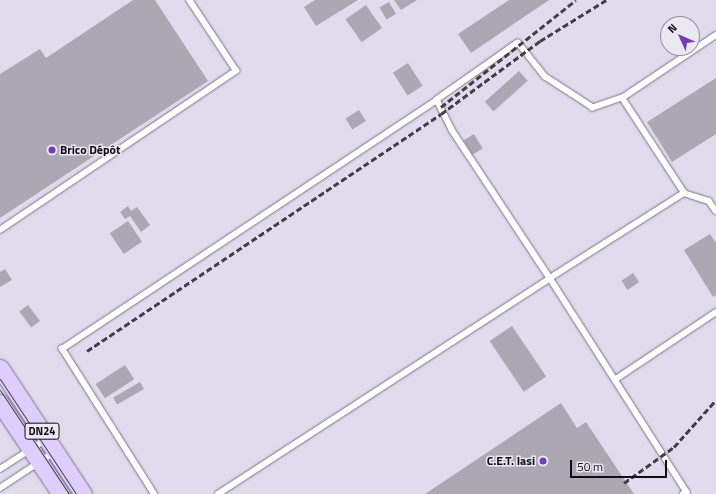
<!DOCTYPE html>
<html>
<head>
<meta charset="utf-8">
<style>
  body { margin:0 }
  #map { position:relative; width:716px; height:494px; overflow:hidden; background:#ebe7f3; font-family:"Titillium Web",sans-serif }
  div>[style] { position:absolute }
  .built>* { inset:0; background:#e1dbee }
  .building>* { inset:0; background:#aba8b3; transform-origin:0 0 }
  .roads { filter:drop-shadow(0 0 1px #7a7781) drop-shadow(0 0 1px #7a7781) }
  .service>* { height:5.5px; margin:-2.75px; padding:0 2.75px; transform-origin:2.75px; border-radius:2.75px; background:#fff }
  .primary>* { height:17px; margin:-8.5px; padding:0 8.5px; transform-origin:8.5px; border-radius:8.5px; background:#decdfe }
  .tram>* { height:1px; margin:-0.5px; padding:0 0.5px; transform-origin:0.5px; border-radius:0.5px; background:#413f45 }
  .rail>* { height:3px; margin-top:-1.5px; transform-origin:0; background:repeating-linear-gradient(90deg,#413f45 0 6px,transparent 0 9px) }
  .dots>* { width:11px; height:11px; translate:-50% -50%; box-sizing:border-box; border:2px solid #ebe7f3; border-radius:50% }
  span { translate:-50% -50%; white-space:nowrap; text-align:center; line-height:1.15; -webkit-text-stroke:3px #ebe7f3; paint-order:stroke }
  .shield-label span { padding:1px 3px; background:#ebe7f3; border:1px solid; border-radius:3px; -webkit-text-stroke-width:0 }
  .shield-label { font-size:11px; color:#0e0d11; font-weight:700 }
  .poi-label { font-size:12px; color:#0e0d11; font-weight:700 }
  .left { translate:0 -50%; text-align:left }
  .right { translate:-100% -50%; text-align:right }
  .north { position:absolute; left:660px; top:16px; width:40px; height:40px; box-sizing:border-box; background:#ebe7f3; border:1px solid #939099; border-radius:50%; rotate:315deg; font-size:11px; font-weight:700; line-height:16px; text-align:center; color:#0e0d11 }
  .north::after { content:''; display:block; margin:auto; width:14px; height:18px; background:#723eb5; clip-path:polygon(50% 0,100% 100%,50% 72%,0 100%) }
  .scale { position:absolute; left:570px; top:460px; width:97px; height:18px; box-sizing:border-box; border:2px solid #0e0d11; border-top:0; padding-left:5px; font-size:12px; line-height:14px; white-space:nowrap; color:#0e0d11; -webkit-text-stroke:3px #ebe7f3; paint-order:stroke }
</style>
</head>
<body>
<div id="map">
  <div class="built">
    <i style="clip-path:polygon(evenodd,0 0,716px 0,716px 494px,0 494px,0 0,668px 24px,692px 24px,692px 48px,668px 48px,668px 24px)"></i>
  </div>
  <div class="building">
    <i style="clip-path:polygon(133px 0,155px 0,208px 81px,0 218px,0 74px,40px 49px,46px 58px)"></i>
    <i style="clip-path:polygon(315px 0,358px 0,316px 26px,304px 7px)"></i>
    <i style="clip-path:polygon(394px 0,417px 0,401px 10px)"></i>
    <i style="clip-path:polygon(509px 0,549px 0,471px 53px,458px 34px)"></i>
    <i style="left:389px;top:2px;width:14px;height:11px;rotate:60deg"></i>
    <i style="left:366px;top:5px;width:28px;height:25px;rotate:55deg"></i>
    <i style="left:408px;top:63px;width:27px;height:18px;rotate:57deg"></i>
    <i style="left:519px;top:71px;width:13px;height:46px;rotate:48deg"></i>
    <i style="clip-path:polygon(716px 78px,716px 134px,672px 162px,647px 122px)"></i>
    <i style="left:359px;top:110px;width:13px;height:16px;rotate:58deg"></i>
    <i style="left:474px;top:134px;width:17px;height:12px;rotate:59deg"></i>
    <i style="clip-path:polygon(128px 206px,131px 211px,137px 207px,150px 225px,141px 232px,130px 216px,125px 219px,120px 212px)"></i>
    <i style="left:128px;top:221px;width:25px;height:22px;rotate:56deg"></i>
    <i style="clip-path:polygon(710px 234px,716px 243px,716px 295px,713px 297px,684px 250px)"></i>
    <i style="clip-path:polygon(5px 269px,12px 280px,0 287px,0 272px)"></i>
    <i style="left:633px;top:273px;width:11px;height:14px;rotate:56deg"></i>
    <i style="left:28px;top:305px;width:20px;height:11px;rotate:53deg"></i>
    <i style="left:512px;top:326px;width:61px;height:27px;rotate:56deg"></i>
    <i style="left:125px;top:365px;width:17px;height:35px;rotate:57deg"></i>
    <i style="left:140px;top:382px;width:8px;height:31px;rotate:60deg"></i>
    <i style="clip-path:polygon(561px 403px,577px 428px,586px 422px,634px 494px,425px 494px)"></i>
  </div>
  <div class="roads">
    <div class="service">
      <i style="left:622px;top:98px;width:31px;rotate:161deg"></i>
      <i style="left:593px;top:108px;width:57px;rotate:-147.1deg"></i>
      <i style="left:545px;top:77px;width:43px;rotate:-128.5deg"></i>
      <i style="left:518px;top:43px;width:99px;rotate:144.9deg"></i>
      <i style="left:437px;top:100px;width:34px;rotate:63deg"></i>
      <i style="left:452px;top:130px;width:178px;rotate:56.5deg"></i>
      <i style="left:550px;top:278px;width:159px;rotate:-32.4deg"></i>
      <i style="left:684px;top:193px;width:26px;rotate:18deg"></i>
      <i style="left:709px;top:201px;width:12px;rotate:55deg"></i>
      <i style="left:684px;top:193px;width:113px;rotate:-123.1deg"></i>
      <i style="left:622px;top:98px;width:113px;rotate:-33.8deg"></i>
      <i style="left:0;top:230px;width:285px;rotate:-34deg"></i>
      <i style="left:236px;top:71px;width:85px;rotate:-123.5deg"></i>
      <i style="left:616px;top:379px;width:120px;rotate:-33.8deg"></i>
      <i style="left:0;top:469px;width:54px;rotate:-32.8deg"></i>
      <i style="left:0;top:488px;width:64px;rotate:-33.4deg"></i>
      <i style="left:154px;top:494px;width:172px;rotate:-122.4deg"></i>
      <i style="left:62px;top:349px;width:450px;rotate:-33.6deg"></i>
      <i style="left:218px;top:494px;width:396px;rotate:-33deg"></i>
      <i style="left:550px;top:278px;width:254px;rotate:57.4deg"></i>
      <i style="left:687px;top:492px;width:4px;rotate:146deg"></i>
    </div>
    <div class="primary">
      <i style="left:0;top:368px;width:151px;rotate:56.6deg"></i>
      <i style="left:0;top:403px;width:110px;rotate:56.2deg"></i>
    </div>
  </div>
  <div class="tram">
    <i style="left:0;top:379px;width:138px;rotate:56.5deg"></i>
    <i style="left:0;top:390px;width:125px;rotate:56.4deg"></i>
  </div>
  <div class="rail">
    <i style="left:441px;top:107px;width:172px;rotate:-38.4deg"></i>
    <i style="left:87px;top:351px;width:426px;rotate:-33.8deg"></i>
    <i style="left:441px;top:114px;width:123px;rotate:-36.4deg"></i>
    <i style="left:540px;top:41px;width:78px;rotate:-31.8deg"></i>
    <i style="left:624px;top:483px;width:62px;rotate:-35.8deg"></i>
    <i style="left:674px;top:447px;width:63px;rotate:-48.2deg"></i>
  </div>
  <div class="dots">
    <i style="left:52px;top:150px;background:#723eb5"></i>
    <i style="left:543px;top:461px;background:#723eb5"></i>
  </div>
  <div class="shield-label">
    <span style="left:42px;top:431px">DN24</span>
  </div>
  <div class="poi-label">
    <span class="left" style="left:60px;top:150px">Brico Dépôt</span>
    <span class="right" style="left:535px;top:461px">C.E.T. Iasi</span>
  </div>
  <div class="north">N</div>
  <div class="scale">50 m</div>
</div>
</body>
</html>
